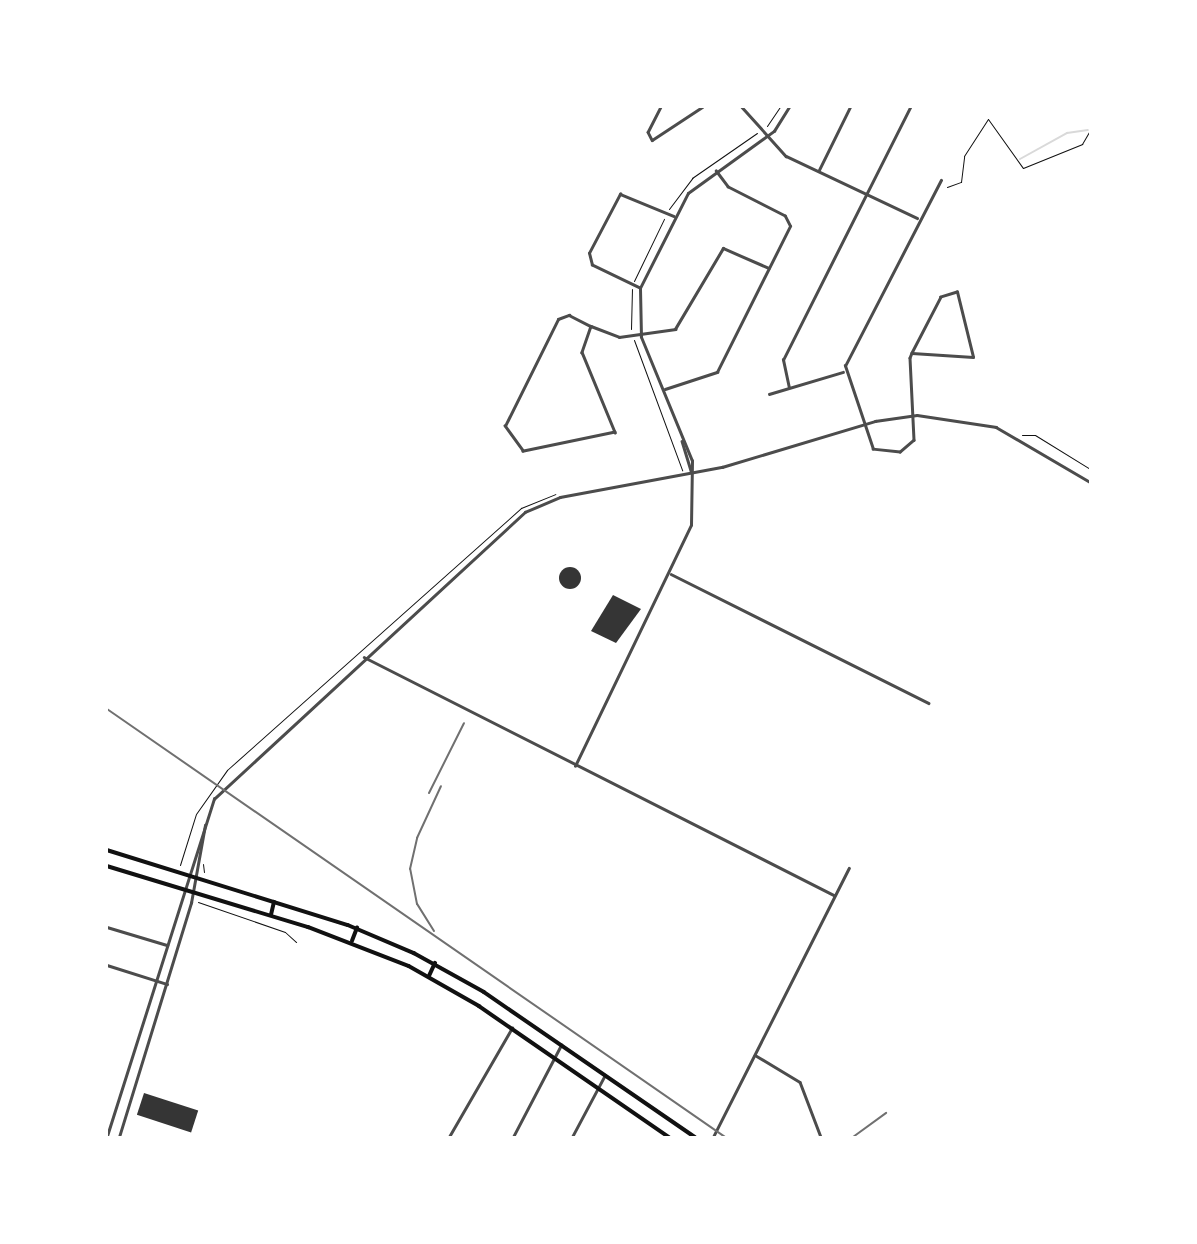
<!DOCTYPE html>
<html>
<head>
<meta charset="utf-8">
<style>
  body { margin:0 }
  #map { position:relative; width:1197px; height:1244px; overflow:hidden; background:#fff; font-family:"Open Sans",sans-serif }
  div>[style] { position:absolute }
  .stream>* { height:2px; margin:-1px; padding:0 1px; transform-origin:1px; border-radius:1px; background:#d9d9d9 }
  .building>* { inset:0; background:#353535; transform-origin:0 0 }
  .round { border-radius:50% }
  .path>* { height:1px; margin:-0.5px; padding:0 0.5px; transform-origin:0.5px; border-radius:0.5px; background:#111 }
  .minor>* { height:2.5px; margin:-1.25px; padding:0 1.25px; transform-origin:1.25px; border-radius:1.25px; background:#4c4c4c }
  .tertiary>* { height:2.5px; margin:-1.25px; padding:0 1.25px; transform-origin:1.25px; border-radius:1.25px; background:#4c4c4c }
  .primary>* { height:3.5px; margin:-1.75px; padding:0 1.75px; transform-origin:1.75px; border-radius:1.75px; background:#111 }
  .rail>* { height:2px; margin:-1px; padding:0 1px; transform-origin:1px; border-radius:1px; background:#707070 }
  span { translate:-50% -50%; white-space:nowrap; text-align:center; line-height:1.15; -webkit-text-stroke:7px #fff; paint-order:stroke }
  .frame { position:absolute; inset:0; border:108px solid #fff; pointer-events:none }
</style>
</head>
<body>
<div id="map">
  <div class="stream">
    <i style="left:1020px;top:159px;width:54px;rotate:-29deg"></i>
    <i style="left:1067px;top:133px;width:21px;rotate:-8deg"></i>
  </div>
  <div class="building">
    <i class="round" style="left:559px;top:567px;width:22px;height:22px"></i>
    <i style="clip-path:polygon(613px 595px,641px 609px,616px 643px,591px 631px)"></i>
    <i style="left:144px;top:1093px;width:57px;height:23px;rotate:18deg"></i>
  </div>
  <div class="path">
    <i style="left:767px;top:126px;width:23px;rotate:-56deg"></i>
    <i style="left:947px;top:187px;width:15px;rotate:-20deg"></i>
    <i style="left:961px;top:182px;width:26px;rotate:-83deg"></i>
    <i style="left:964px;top:156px;width:44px;rotate:-57deg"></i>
    <i style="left:988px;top:119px;width:60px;rotate:54.5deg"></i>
    <i style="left:1023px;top:168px;width:64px;rotate:-22.1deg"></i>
    <i style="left:1082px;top:144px;width:16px;rotate:-60deg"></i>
    <i style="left:669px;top:209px;width:39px;rotate:-53deg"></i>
    <i style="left:692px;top:178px;width:79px;rotate:-34.7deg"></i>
    <i style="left:634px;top:281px;width:69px;rotate:-64.2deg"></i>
    <i style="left:631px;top:329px;width:40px;rotate:-88.6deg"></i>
    <i style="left:634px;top:340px;width:139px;rotate:69.7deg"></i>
    <i style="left:1022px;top:435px;width:13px"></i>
    <i style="left:1035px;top:435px;width:65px;rotate:31.7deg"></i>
    <i style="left:203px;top:864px;width:8px;rotate:83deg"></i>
    <i style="left:180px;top:865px;width:53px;rotate:-72.6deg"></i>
    <i style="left:196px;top:814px;width:54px;rotate:-54.8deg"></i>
    <i style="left:227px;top:770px;width:394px;rotate:-41.7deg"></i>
    <i style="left:521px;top:508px;width:37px;rotate:-22deg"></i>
    <i style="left:198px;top:902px;width:92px;rotate:19deg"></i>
    <i style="left:285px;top:932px;width:15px;rotate:42deg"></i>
  </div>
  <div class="minor">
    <i style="left:661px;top:107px;width:28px;rotate:117deg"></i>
    <i style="left:648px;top:132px;width:9px;rotate:63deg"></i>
    <i style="left:652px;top:140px;width:60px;rotate:-33.4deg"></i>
    <i style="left:742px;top:107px;width:66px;rotate:48.1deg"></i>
    <i style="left:786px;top:156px;width:145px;rotate:25.3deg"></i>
    <i style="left:819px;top:170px;width:70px;rotate:-63.8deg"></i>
    <i style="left:640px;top:288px;width:53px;rotate:-154.4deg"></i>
    <i style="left:592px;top:265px;width:12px;rotate:-104deg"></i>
    <i style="left:589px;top:253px;width:67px;rotate:-62.3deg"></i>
    <i style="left:620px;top:194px;width:58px;rotate:22.2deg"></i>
    <i style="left:569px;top:315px;width:25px;rotate:27deg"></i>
    <i style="left:591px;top:326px;width:28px;rotate:109deg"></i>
    <i style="left:582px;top:352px;width:87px;rotate:67.6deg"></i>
    <i style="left:615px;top:432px;width:94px;rotate:168.3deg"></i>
    <i style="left:523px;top:451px;width:31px;rotate:-126deg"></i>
    <i style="left:505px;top:426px;width:119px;rotate:-63.6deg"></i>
    <i style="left:558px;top:319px;width:12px;rotate:-20deg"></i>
    <i style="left:591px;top:326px;width:30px;rotate:21deg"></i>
    <i style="left:619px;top:337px;width:57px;rotate:-8.1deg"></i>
    <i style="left:675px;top:329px;width:94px;rotate:-59.3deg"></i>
    <i style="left:723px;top:248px;width:50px;rotate:23.5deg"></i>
    <i style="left:912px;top:353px;width:61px;rotate:3.8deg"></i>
    <i style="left:973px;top:357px;width:67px;rotate:-103.8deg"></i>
    <i style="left:957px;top:292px;width:17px;rotate:163deg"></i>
    <i style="left:941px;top:297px;width:63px;rotate:117.4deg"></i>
    <i style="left:912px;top:353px;width:5px;rotate:112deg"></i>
    <i style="left:910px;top:358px;width:82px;rotate:87.2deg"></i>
    <i style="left:914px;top:440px;width:18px;rotate:139deg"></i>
    <i style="left:900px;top:452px;width:27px;rotate:-174deg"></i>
    <i style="left:873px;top:449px;width:88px;rotate:-108.6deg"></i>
    <i style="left:845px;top:366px;width:209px;rotate:-62.7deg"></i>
    <i style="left:789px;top:388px;width:29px;rotate:-102deg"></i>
    <i style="left:783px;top:360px;width:283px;rotate:-63.3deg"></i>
    <i style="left:665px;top:389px;width:55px;rotate:-18.1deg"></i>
    <i style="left:717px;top:372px;width:163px;rotate:-63.4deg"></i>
    <i style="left:790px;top:226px;width:11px;rotate:-117deg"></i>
    <i style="left:785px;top:216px;width:64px;rotate:-153deg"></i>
    <i style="left:728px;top:187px;width:20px;rotate:-127deg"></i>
    <i style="left:769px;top:394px;width:77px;rotate:-16.6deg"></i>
    <i style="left:682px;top:441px;width:31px;rotate:73deg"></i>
    <i style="left:671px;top:574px;width:288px;rotate:26.6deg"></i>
    <i style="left:364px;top:657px;width:527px;rotate:26.86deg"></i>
    <i style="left:575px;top:766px;width:267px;rotate:-64.3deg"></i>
    <i style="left:691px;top:525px;width:64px;rotate:-89.1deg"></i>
    <i style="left:692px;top:461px;width:134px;rotate:-112.4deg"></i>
    <i style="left:641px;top:337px;width:49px;rotate:-91.2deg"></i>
    <i style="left:640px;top:288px;width:106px;rotate:-63.2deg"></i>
    <i style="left:688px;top:193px;width:106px;rotate:-35.8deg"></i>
    <i style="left:774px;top:131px;width:28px;rotate:-58deg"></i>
    <i style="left:107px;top:927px;width:63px;rotate:16.7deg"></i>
    <i style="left:107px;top:965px;width:63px;rotate:17.6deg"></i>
    <i style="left:755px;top:1055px;width:52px;rotate:31deg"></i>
    <i style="left:800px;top:1082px;width:59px;rotate:69.1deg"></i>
    <i style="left:449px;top:1137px;width:126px;rotate:-60deg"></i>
    <i style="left:513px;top:1137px;width:104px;rotate:-62.4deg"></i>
    <i style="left:572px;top:1137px;width:70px;rotate:-62deg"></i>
    <i style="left:713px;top:1137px;width:301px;rotate:-63.2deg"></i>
  </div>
  <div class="tertiary">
    <i style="left:107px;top:1136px;width:354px;rotate:-72.4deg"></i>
    <i style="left:214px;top:799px;width:423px;rotate:-42.7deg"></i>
    <i style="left:525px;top:512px;width:38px;rotate:-23deg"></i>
    <i style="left:560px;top:497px;width:165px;rotate:-10.5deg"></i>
    <i style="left:722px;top:467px;width:160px;rotate:-16.7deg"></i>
    <i style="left:875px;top:421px;width:42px;rotate:-8.1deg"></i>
    <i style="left:917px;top:415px;width:80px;rotate:8.6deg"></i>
    <i style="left:996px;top:427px;width:109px;rotate:30.3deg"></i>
    <i style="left:119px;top:1137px;width:245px;rotate:-72.9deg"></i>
    <i style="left:191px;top:903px;width:79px;rotate:-79.8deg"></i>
  </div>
  <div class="primary">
    <i style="left:107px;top:850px;width:252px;rotate:17.3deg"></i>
    <i style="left:348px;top:925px;width:72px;rotate:23deg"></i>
    <i style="left:414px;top:953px;width:80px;rotate:29.1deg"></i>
    <i style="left:484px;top:992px;width:256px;rotate:34.5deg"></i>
    <i style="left:107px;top:866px;width:210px;rotate:16.9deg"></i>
    <i style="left:308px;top:927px;width:108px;rotate:21.1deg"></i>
    <i style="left:409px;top:966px;width:81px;rotate:29.7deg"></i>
    <i style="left:479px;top:1006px;width:231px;rotate:34.6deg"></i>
    <i style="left:271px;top:915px;width:13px;rotate:-77deg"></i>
    <i style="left:352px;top:941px;width:14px;rotate:-69deg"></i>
    <i style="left:429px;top:976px;width:14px;rotate:-65deg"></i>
  </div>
  <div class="rail">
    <i style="left:107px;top:709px;width:752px;rotate:34.7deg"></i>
    <i style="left:429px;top:793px;width:78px;rotate:-63.4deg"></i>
    <i style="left:434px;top:931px;width:32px;rotate:-122deg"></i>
    <i style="left:417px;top:904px;width:36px;rotate:-101deg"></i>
    <i style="left:410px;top:869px;width:32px;rotate:-77deg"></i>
    <i style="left:417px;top:838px;width:57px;rotate:-65.2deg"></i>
    <i style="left:853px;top:1137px;width:41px;rotate:-36deg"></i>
  </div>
  <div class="frame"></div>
</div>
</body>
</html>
